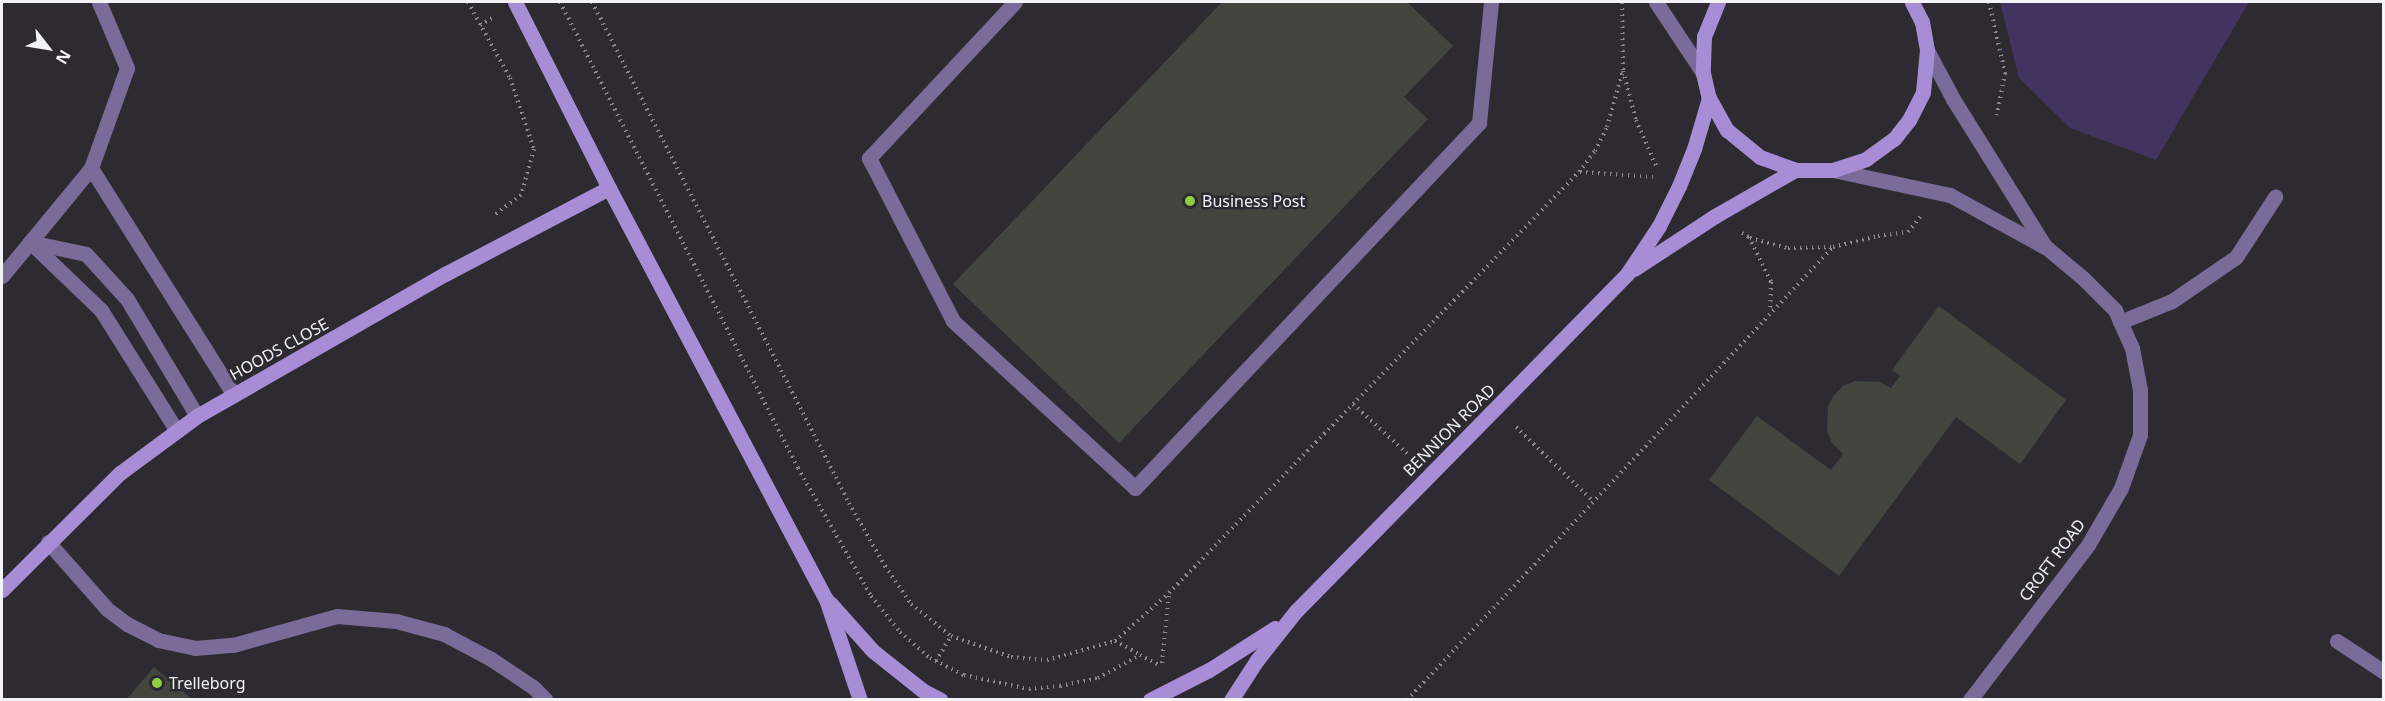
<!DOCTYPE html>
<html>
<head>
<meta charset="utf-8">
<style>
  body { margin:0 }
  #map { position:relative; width:2385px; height:701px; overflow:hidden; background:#2d2b31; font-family:"Noto Sans",sans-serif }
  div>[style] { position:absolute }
  .green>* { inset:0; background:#43335f }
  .building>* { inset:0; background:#42463f }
  .path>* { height:4px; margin-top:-2px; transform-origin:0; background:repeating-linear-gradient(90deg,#8c8b90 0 1.5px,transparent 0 6px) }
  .lane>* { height:15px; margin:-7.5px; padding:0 7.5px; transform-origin:7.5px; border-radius:7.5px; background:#7a6b98 }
  .street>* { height:15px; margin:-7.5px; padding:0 7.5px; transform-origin:7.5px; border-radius:7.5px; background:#7a6b98 }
  .secondary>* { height:15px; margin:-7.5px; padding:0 7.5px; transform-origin:7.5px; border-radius:7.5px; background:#a78dd6 }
  .dots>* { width:16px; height:16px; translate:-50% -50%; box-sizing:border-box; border:3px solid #2d2b31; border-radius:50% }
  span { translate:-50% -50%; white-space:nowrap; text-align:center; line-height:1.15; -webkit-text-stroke:5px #2d2b31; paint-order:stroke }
  .poi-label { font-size:16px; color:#f3f2f6 }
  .left { translate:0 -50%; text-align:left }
  .street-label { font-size:16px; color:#f3f2f6 }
  .frame { position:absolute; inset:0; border:3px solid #f3f2f6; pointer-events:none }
  .north { position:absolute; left:18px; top:18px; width:60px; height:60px; -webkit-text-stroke:4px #2d2b31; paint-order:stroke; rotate:121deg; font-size:16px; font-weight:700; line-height:24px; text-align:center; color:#f3f2f6 }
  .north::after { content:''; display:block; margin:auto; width:21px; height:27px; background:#f3f2f6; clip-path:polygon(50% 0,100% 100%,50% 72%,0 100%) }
</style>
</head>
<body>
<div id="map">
  <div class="green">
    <i style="clip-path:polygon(2000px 2px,2249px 2px,2156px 160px,2070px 128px,2019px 78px)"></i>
  </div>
  <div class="building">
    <i style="clip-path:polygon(1222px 2px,1407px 2px,1453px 46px,1404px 97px,1428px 119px,1119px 443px,953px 284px)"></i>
    <i style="clip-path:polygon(1939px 306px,2066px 400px,2020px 464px,1956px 417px,1839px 576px,1709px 480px,1757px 416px,1831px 470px,1843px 454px,1832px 443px,1827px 431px,1828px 406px,1834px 395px,1843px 386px,1855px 381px,1880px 382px,1891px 388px,1900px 376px,1892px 370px)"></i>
    <i style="clip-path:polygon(154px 667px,193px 700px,126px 700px)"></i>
  </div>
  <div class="path">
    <i style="left:468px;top:2px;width:87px;rotate:61.1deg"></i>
    <i style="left:510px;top:78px;width:75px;rotate:71.3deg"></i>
    <i style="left:534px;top:149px;width:48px;rotate:105.8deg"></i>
    <i style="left:521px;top:195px;width:34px;rotate:143deg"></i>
    <i style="left:560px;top:2px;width:523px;rotate:62.95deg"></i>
    <i style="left:798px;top:468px;width:147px;rotate:60.3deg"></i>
    <i style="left:871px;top:596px;width:46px;rotate:51.1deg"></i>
    <i style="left:900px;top:632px;width:40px;rotate:41deg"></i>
    <i style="left:930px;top:658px;width:38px;rotate:27deg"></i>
    <i style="left:964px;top:675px;width:66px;rotate:12.2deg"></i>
    <i style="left:1029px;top:689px;width:31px;rotate:-6deg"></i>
    <i style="left:1060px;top:686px;width:39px;rotate:-12deg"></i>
    <i style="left:1098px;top:678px;width:48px;rotate:-28.7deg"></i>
    <i style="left:1140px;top:655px;width:21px;rotate:28deg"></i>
    <i style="left:592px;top:2px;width:563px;rotate:62.84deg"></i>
    <i style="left:849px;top:503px;width:73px;rotate:60.3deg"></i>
    <i style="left:885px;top:566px;width:46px;rotate:55.6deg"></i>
    <i style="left:911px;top:604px;width:51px;rotate:38.7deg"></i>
    <i style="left:951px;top:636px;width:64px;rotate:19.3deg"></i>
    <i style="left:1011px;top:657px;width:36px;rotate:5deg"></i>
    <i style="left:1047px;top:660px;width:71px;rotate:-15.6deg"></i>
    <i style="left:1115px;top:641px;width:72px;rotate:-41.6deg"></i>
    <i style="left:1169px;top:593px;width:588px;rotate:-45.76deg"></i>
    <i style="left:1579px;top:172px;width:26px;rotate:-53deg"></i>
    <i style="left:1595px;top:151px;width:27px;rotate:-63deg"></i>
    <i style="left:1607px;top:127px;width:59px;rotate:-74.3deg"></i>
    <i style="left:1623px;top:70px;width:68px;rotate:-90.8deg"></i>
    <i style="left:1989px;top:2px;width:73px;rotate:77.3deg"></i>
    <i style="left:2005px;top:73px;width:43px;rotate:100.8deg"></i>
    <i style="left:480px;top:25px;width:14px;rotate:-30deg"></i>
    <i style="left:1623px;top:71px;width:51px;rotate:75.1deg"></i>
    <i style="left:1636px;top:120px;width:52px;rotate:66.4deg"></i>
    <i style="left:1580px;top:172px;width:73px;rotate:3.9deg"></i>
    <i style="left:1742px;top:233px;width:8px;rotate:30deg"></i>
    <i style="left:1749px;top:237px;width:50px;rotate:63.9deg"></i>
    <i style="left:1771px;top:282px;width:30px;rotate:92deg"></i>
    <i style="left:1750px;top:238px;width:39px;rotate:15deg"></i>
    <i style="left:1788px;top:248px;width:45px;rotate:-1.3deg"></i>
    <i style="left:1353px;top:404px;width:77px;rotate:42.4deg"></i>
    <i style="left:1516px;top:427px;width:107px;rotate:43.9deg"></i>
    <i style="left:1115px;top:641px;width:27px;rotate:28deg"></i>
    <i style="left:936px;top:661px;width:29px;rotate:-59deg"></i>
    <i style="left:1162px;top:663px;width:70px;rotate:-84.3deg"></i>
    <i style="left:1407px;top:700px;width:622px;rotate:-46.76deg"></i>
    <i style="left:1833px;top:247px;width:46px;rotate:-13.7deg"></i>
    <i style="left:1878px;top:236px;width:30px;rotate:-8deg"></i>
    <i style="left:1908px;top:232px;width:21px;rotate:-51deg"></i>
  </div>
  <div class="lane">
    <i style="left:99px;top:2px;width:72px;rotate:67deg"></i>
    <i style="left:127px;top:68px;width:106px;rotate:109.8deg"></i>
    <i style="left:91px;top:168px;width:268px;rotate:57.8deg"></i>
    <i style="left:1015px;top:2px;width:214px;rotate:133.1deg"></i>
    <i style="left:869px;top:158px;width:183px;rotate:62.7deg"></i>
    <i style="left:953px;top:321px;width:247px;rotate:42.5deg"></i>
    <i style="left:1135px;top:488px;width:502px;rotate:-46.7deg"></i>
    <i style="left:1479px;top:123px;width:122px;rotate:-84.3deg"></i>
    <i style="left:30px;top:242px;width:57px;rotate:12.1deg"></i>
    <i style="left:86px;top:254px;width:61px;rotate:47.7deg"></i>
    <i style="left:127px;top:299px;width:136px;rotate:59.1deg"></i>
    <i style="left:30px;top:242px;width:98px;rotate:43.8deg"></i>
    <i style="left:101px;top:310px;width:143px;rotate:57.9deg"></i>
    <i style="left:2px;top:276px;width:140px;rotate:-50.5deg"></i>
    <i style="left:2120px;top:322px;width:56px;rotate:-22deg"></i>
    <i style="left:2172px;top:301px;width:78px;rotate:-34.5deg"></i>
    <i style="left:2236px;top:257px;width:72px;rotate:-57deg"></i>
    <i style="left:48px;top:542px;width:89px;rotate:48.6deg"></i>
    <i style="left:107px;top:609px;width:25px;rotate:37deg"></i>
    <i style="left:127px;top:624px;width:35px;rotate:27deg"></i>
    <i style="left:158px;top:640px;width:38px;rotate:12deg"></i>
    <i style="left:195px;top:648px;width:38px;rotate:-5deg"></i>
    <i style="left:233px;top:645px;width:108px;rotate:-15.6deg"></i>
    <i style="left:337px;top:616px;width:59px;rotate:4.8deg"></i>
    <i style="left:396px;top:621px;width:50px;rotate:15.2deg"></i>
    <i style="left:444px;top:634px;width:53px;rotate:28deg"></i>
    <i style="left:491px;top:659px;width:50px;rotate:33.7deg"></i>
    <i style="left:533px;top:687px;width:18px;rotate:45deg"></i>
  </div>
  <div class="street">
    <i style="left:1656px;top:2px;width:85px;rotate:56.5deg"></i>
    <i style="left:1927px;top:50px;width:55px;rotate:62deg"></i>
    <i style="left:1953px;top:99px;width:173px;rotate:58deg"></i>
    <i style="left:1833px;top:170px;width:120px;rotate:12.1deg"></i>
    <i style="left:1950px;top:195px;width:111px;rotate:28.7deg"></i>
    <i style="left:2047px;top:248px;width:48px;rotate:40deg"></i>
    <i style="left:2084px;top:279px;width:44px;rotate:45deg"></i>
    <i style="left:2115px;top:310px;width:42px;rotate:65.9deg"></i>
    <i style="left:2132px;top:348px;width:43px;rotate:79.2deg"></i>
    <i style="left:2140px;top:390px;width:45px;rotate:90deg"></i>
    <i style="left:2140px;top:435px;width:56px;rotate:109.7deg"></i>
    <i style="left:2121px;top:488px;width:66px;rotate:120.1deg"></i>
    <i style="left:2088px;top:545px;width:195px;rotate:127.3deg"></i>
    <i style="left:2337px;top:641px;width:56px;rotate:33.4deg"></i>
  </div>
  <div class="secondary">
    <i style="left:515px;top:2px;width:208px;rotate:63.2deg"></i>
    <i style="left:609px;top:188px;width:465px;rotate:62.2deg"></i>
    <i style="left:826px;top:599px;width:107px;rotate:71.4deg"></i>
    <i style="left:1718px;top:2px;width:37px;rotate:112deg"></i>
    <i style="left:1704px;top:36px;width:37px;rotate:92deg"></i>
    <i style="left:1703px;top:73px;width:26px;rotate:77deg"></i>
    <i style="left:1709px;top:98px;width:37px;rotate:61deg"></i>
    <i style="left:1727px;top:130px;width:43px;rotate:39.3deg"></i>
    <i style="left:1760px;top:157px;width:37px;rotate:20deg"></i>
    <i style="left:1795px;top:170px;width:38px"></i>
    <i style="left:1833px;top:170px;width:35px;rotate:-18deg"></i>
    <i style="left:1866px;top:159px;width:34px;rotate:-36deg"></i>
    <i style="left:1894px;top:139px;width:24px;rotate:-52deg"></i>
    <i style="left:1909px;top:120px;width:31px;rotate:-63deg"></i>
    <i style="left:1923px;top:92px;width:42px;rotate:-84.6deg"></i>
    <i style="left:1927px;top:50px;width:28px;rotate:-100deg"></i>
    <i style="left:1922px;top:22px;width:22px;rotate:-117deg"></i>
    <i style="left:1634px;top:269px;width:97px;rotate:-33.2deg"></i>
    <i style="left:1715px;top:216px;width:92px;rotate:-29.9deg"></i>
    <i style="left:2px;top:590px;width:166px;rotate:-44.8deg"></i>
    <i style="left:120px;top:473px;width:96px;rotate:-36.5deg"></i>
    <i style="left:197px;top:416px;width:286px;rotate:-29.8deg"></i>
    <i style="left:445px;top:274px;width:185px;rotate:-27.7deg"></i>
    <i style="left:830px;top:603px;width:64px;rotate:48.1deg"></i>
    <i style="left:873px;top:651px;width:63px;rotate:38.5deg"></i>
    <i style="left:922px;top:690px;width:21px;rotate:28deg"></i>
    <i style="left:1150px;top:700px;width:66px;rotate:-27deg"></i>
    <i style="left:1209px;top:670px;width:78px;rotate:-32.5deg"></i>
    <i style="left:1231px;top:700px;width:48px;rotate:-57deg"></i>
    <i style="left:1257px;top:660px;width:63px;rotate:-51.5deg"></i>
    <i style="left:1296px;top:611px;width:472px;rotate:-45.5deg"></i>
    <i style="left:1627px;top:274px;width:58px;rotate:-56.3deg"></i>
    <i style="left:1659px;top:226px;width:45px;rotate:-63.4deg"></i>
    <i style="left:1679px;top:186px;width:40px;rotate:-68deg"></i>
    <i style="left:1694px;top:149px;width:53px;rotate:-73.6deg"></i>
  </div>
  <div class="dots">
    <i style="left:1190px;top:201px;background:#90cd40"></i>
    <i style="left:157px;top:683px;background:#90cd40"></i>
  </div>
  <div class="poi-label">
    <span class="left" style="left:1202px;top:201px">Business Post</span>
    <span class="left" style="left:169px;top:683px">Trelleborg</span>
  </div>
  <div class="street-label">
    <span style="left:279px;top:349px;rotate:-29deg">HOODS CLOSE</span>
    <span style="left:1449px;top:430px;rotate:-45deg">BENNION ROAD</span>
    <span style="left:2052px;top:560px;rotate:-53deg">CROFT ROAD</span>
  </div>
  <div class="frame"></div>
  <div class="north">N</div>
</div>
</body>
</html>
